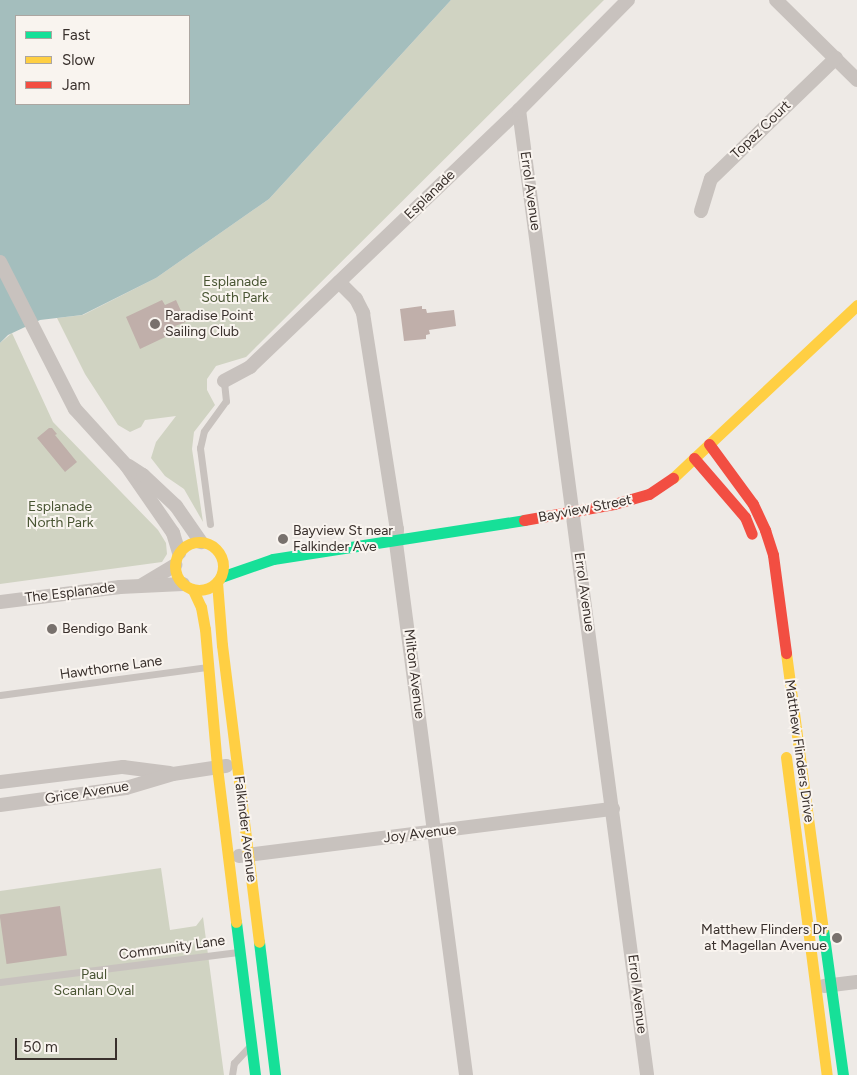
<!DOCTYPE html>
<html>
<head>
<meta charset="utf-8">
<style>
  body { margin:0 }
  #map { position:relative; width:857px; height:1075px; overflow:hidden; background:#eeeae6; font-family:Figtree,sans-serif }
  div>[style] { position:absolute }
  .green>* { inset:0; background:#d0d3c2 }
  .water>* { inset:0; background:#a4bebd }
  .building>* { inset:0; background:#c0afaa; transform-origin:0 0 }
  .lane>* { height:7px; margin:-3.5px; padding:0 3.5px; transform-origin:3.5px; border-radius:3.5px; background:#c8c2be }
  .street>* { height:14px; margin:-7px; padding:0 7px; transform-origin:7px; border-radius:7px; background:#c8c2be }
  .fast>* { height:11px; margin:-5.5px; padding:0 5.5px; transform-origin:5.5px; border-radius:5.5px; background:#16e098 }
  .slow>* { height:11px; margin:-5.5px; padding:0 5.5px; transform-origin:5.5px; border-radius:5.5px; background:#ffcf43 }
  .slow>.ring { margin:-5.5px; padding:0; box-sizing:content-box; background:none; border:11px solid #ffcf43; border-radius:50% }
  .jam>* { height:11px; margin:-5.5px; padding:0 5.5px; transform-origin:5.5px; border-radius:5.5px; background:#f24e42 }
  .dots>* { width:14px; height:14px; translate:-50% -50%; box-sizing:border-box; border:2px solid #f9f4ef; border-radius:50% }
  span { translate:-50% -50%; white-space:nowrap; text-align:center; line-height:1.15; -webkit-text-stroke:4px #f9f4ef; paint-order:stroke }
  .street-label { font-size:14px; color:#39302c }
  .park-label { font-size:14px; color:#495533 }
  .poi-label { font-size:14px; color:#39302c }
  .left { translate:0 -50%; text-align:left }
  .right { translate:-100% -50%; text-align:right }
  .legend { position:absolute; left:15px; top:15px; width:175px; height:90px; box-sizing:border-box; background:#f9f4ef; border:1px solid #aca6a1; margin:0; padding:6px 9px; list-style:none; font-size:15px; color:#39302c }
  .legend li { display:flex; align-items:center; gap:10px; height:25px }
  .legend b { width:25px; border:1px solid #aca6a1 }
  .scale { position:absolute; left:15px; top:1038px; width:102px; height:22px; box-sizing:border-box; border:2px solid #39302c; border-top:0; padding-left:6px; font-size:15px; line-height:18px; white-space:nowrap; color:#39302c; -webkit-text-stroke:4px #f9f4ef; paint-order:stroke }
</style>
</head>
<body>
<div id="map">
  <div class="green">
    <i style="clip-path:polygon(451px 0,604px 0,246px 357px,216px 366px,207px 379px,207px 390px,215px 405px,194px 432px,192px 449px,203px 522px,184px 489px,165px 476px,151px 458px,156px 442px,176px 416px,145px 420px,141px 427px,130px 432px,118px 425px,85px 374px,57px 318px,83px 315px,156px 278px,269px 199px)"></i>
    <i style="clip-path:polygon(12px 333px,53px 422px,158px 530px,166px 543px,167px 554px,162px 562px,0 584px,0 343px)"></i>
    <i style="clip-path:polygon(161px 868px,170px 930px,196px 926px,203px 917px,224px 1075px,0 1075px,0 891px)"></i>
  </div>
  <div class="water">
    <i style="clip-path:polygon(evenodd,0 0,451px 0,269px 199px,156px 278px,82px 315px,40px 320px,8px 335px,0 343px,0 0,16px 16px,189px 16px,189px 104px,16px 104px,16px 16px)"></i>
  </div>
  <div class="building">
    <i style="clip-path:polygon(162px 300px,165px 305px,176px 300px,186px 322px,175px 326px,178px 331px,140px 349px,126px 317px)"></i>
    <i style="clip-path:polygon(422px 306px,422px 309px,426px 309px,427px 313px,454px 310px,456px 326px,429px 330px,430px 334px,426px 335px,426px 339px,404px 341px,400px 309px)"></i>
    <i style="clip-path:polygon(49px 428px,52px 428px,57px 434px,55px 435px,77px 462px,65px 472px,37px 438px)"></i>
    <i style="left:60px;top:906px;width:50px;height:61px;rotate:82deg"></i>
  </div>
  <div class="lane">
    <i style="left:210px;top:524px;width:77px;rotate:-97.5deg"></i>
    <i style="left:200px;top:448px;width:17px;rotate:-77deg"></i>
    <i style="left:204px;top:431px;width:37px;rotate:-54deg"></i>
    <i style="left:226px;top:401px;width:20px;rotate:-96deg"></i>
    <i style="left:0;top:695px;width:210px;rotate:-7.7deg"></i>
    <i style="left:0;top:982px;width:240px;rotate:-7.2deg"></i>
    <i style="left:232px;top:1075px;width:12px;rotate:-81deg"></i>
    <i style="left:234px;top:1063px;width:22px;rotate:-47deg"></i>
  </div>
  <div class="street">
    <i style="left:776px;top:0;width:114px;rotate:44.6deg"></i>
    <i style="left:519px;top:110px;width:973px;rotate:82.44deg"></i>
    <i style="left:701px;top:211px;width:34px;rotate:-73deg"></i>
    <i style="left:711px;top:179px;width:174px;rotate:-44.1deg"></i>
    <i style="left:0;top:262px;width:165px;rotate:63deg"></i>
    <i style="left:75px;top:409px;width:76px;rotate:47.7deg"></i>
    <i style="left:126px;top:465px;width:83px;rotate:55.3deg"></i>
    <i style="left:173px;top:533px;width:21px;rotate:73deg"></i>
    <i style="left:339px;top:282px;width:24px;rotate:45deg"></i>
    <i style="left:356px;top:299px;width:16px;rotate:63deg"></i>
    <i style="left:363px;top:313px;width:219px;rotate:81.1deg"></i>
    <i style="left:397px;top:529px;width:14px;rotate:94deg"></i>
    <i style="left:396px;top:543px;width:537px;rotate:82.5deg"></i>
    <i style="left:224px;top:381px;width:30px;rotate:-28deg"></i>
    <i style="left:250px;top:367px;width:372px;rotate:-43.7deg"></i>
    <i style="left:519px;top:110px;width:155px;rotate:-45.3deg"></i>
    <i style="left:129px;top:466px;width:17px;rotate:33deg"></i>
    <i style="left:143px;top:475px;width:45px;rotate:43.2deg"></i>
    <i style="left:176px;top:506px;width:44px;rotate:55.2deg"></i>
    <i style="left:142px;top:585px;width:39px;rotate:-31deg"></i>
    <i style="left:0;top:602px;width:121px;rotate:-7.1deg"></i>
    <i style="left:120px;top:587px;width:63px;rotate:-2.7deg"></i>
    <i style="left:0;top:782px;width:124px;rotate:-7deg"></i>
    <i style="left:123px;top:767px;width:47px;rotate:7.3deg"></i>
    <i style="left:0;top:805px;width:127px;rotate:-7.7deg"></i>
    <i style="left:126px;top:788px;width:49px;rotate:-16.6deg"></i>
    <i style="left:173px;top:774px;width:54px;rotate:-8.6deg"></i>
    <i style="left:239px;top:856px;width:377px;rotate:-7.2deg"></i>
    <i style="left:824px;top:986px;width:33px;rotate:-7deg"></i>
  </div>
  <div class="fast">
    <i style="left:221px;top:577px;width:55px;rotate:-19.1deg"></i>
    <i style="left:273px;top:559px;width:254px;rotate:-8.8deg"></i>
    <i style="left:236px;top:922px;width:154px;rotate:82.9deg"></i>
    <i style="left:823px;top:929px;width:147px;rotate:82.2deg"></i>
    <i style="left:259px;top:942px;width:134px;rotate:83.1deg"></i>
  </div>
  <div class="slow">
    <i style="left:673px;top:478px;width:253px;rotate:-43.2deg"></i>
    <i class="ring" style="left:175px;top:542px;width:37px;height:37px"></i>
    <i style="left:217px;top:582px;width:63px;rotate:85.5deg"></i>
    <i style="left:222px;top:645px;width:299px;rotate:82.9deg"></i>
    <i style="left:193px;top:590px;width:19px;rotate:65deg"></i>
    <i style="left:201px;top:607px;width:22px;rotate:80deg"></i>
    <i style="left:205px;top:629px;width:139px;rotate:85deg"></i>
    <i style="left:217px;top:767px;width:156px;rotate:83deg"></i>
    <i style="left:786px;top:653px;width:278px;rotate:82.4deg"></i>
    <i style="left:786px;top:757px;width:321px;rotate:82.7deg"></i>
  </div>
  <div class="jam">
    <i style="left:709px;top:444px;width:74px;rotate:53.7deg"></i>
    <i style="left:753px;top:504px;width:29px;rotate:65deg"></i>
    <i style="left:765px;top:530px;width:26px;rotate:72deg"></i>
    <i style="left:773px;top:555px;width:99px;rotate:82.4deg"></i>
    <i style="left:694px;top:458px;width:78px;rotate:49.2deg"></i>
    <i style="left:745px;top:517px;width:18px;rotate:68deg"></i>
    <i style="left:524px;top:520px;width:91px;rotate:-10.1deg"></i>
    <i style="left:614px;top:504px;width:36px;rotate:-16deg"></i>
    <i style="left:649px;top:494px;width:29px;rotate:-34deg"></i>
  </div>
  <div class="dots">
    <i style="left:155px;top:324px;background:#78716d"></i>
    <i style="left:283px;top:539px;background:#78716d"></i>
    <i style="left:52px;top:629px;background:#78716d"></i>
    <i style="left:837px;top:938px;background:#78716d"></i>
  </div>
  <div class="street-label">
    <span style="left:761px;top:130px;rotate:-44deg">Topaz Court</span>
    <span style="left:530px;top:191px;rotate:82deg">Errol Avenue</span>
    <span style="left:430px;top:195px;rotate:-44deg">Esplanade</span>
    <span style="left:585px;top:509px;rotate:-11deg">Bayview Street</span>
    <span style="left:584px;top:592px;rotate:82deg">Errol Avenue</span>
    <span style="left:70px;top:593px;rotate:-7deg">The Esplanade</span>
    <span style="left:111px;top:668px;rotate:-8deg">Hawthorne Lane</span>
    <span style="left:414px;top:674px;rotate:83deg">Milton Avenue</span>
    <span style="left:799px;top:751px;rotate:82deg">Matthew Flinders Drive</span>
    <span style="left:87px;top:793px;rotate:-9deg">Grice Avenue</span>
    <span style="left:245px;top:829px;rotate:83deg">Falkinder Avenue</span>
    <span style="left:420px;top:834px;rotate:-7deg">Joy Avenue</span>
    <span style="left:172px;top:948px;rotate:-8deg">Community Lane</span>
    <span style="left:637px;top:994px;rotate:83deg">Errol Avenue</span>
  </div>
  <div class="park-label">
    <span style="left:235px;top:290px">Esplanade<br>South Park</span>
    <span style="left:60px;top:515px">Esplanade<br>North Park</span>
    <span style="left:94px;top:983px">Paul<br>Scanlan Oval</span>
  </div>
  <div class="poi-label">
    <span class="left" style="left:165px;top:324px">Paradise Point<br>Sailing Club</span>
    <span class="left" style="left:293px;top:539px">Bayview St near<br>Falkinder Ave</span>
    <span class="left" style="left:62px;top:629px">Bendigo Bank</span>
    <span class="right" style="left:827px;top:938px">Matthew Flinders Dr<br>at Magellan Avenue</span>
  </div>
  <ul class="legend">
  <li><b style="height:6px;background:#16e098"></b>Fast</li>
  <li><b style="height:6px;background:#ffcf43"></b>Slow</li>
  <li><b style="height:6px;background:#f24e42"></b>Jam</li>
  </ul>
  <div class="scale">50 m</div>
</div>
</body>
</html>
